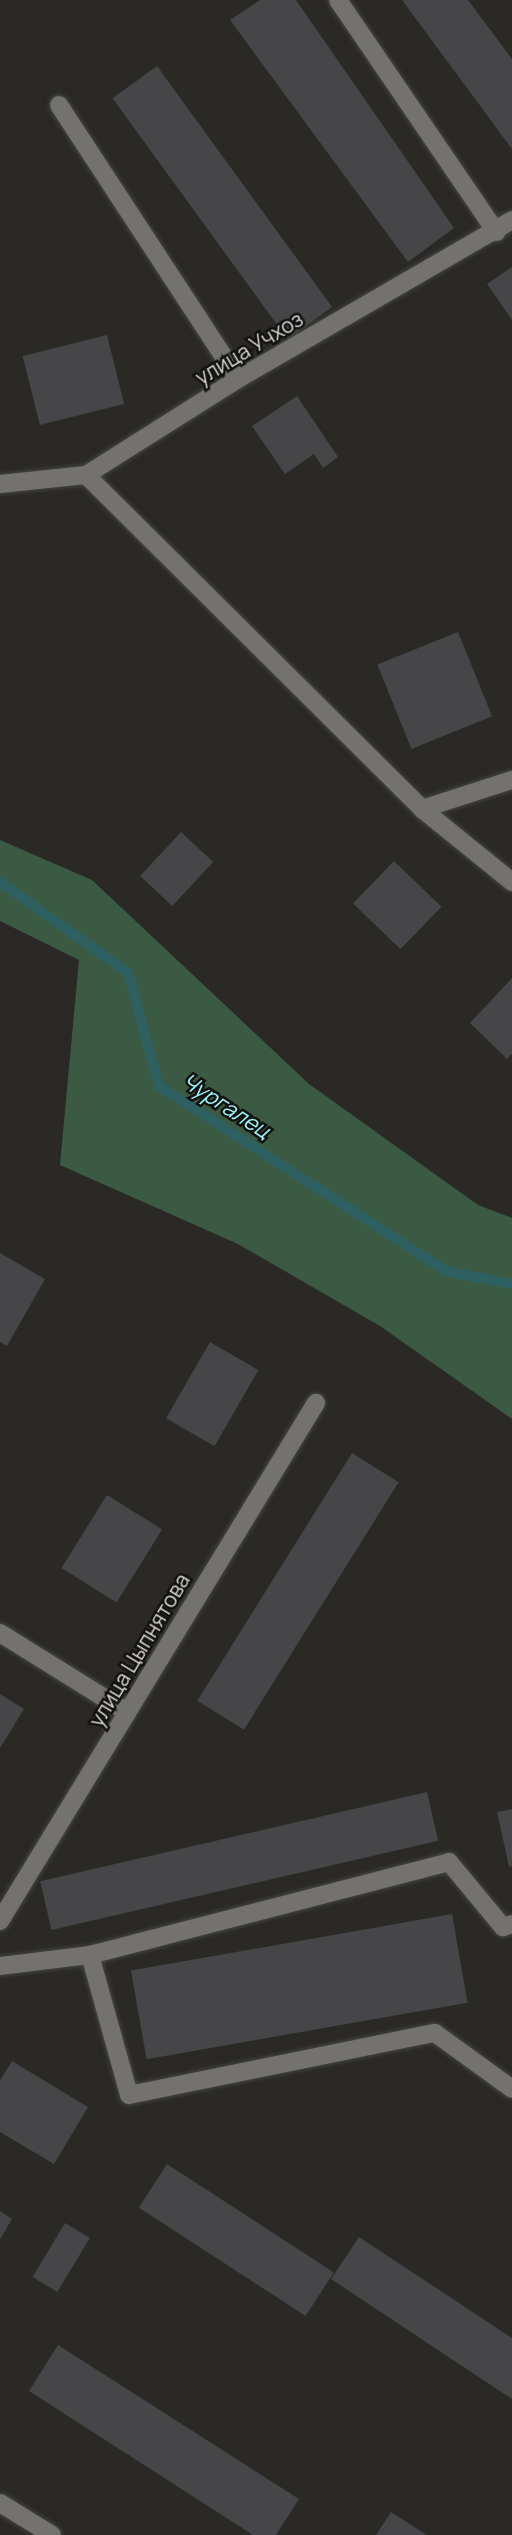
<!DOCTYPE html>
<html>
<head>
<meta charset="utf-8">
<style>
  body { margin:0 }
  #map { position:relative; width:512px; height:2535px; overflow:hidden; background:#2a2926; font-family:Manrope,sans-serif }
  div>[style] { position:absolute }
  .green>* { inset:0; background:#3b5a43 }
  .stream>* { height:10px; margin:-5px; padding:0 5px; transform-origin:5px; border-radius:5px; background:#2e6062 }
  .building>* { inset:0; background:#464547; transform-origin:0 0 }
  .roads { filter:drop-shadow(0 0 2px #454442) drop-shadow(0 0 2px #454442) }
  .minor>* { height:18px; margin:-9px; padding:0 9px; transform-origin:9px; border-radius:9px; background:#73726f }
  span { translate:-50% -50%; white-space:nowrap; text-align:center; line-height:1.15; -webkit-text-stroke:5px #121110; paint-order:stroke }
  .street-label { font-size:21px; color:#d7d6d4 }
  .water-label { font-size:22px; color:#9cf2f5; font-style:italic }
</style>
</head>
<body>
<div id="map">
  <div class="green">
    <i style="clip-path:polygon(0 840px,92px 880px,309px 1084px,478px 1205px,512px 1218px,512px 1419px,380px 1326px,238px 1244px,60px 1165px,79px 960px,0 921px)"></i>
  </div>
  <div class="stream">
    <i style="left:0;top:882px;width:157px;rotate:35.4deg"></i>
    <i style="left:128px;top:973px;width:117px;rotate:74.7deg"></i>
    <i style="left:159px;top:1086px;width:344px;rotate:32.8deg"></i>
    <i style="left:448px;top:1272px;width:65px;rotate:10.6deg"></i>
  </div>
  <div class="building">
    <i style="clip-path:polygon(260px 0,296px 0,454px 228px,408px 262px,230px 20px)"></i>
    <i style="clip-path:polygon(402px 0,468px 0,512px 59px,512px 149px)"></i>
    <i style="left:157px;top:66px;width:298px;height:55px;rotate:54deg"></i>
    <i style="clip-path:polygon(512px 267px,512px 320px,487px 284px)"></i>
    <i style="left:107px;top:335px;width:71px;height:87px;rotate:76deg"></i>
    <i style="clip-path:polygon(297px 396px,338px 457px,323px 468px,314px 454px,285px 474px,252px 426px)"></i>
    <i style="left:458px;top:632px;width:91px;height:87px;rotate:68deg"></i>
    <i style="left:181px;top:832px;width:44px;height:60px;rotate:43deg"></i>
    <i style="left:394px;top:861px;width:66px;height:59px;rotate:44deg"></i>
    <i style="clip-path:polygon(512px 978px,512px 1054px,507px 1059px,470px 1023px)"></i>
    <i style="clip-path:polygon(0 1253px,45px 1279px,7px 1346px,0 1342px)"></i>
    <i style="left:210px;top:1342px;width:56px;height:88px;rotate:30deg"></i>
    <i style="left:352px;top:1453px;width:55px;height:292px;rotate:32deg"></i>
    <i style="left:107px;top:1495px;width:65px;height:86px;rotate:32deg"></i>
    <i style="clip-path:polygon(0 1694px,24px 1709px,0 1748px)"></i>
    <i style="left:427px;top:1792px;width:50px;height:397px;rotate:77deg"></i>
    <i style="clip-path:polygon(512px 1809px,512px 1866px,509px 1867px,497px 1812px)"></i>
    <i style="left:452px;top:1914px;width:90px;height:326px;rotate:80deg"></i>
    <i style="clip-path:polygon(12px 2061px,88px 2107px,54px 2164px,0 2132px,0 2081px)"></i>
    <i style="left:167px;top:2164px;width:199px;height:52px;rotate:33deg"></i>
    <i style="clip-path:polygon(0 2211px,12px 2219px,0 2239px)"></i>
    <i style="left:65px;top:2223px;width:29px;height:63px;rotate:31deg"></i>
    <i style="clip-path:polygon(359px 2237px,512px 2338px,512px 2399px,331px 2279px)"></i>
    <i style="clip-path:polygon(58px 2345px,299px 2499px,276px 2535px,253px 2535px,29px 2391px)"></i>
    <i style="clip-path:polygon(391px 2512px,427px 2535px,376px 2535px)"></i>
  </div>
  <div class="roads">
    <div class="minor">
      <i style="left:338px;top:0;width:281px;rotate:55.7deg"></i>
      <i style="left:59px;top:105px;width:327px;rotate:56.8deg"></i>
      <i style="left:86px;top:475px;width:474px;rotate:44.8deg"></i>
      <i style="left:422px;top:809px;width:116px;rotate:39deg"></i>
      <i style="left:0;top:484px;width:86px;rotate:-6deg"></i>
      <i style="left:86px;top:475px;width:180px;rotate:-32.3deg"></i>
      <i style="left:238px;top:379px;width:317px;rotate:-30.1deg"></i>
      <i style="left:422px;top:809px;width:95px;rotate:-17.9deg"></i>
      <i style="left:0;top:1633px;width:150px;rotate:31.9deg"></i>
      <i style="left:0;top:1921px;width:607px;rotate:-58.62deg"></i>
      <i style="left:90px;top:1955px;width:145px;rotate:74.4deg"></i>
      <i style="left:129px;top:2095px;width:312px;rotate:-11.5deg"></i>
      <i style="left:435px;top:2033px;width:95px;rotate:36deg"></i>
      <i style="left:0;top:1966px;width:91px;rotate:-7deg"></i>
      <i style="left:90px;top:1955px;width:371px;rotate:-14.5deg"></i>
      <i style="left:449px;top:1862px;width:85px;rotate:50.3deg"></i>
      <i style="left:503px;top:1927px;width:9px;rotate:-18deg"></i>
      <i style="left:0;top:2503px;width:61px;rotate:31.6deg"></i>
    </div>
  </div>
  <div class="street-label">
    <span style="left:249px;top:348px;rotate:-31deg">улица Учхоз</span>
    <span style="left:139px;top:1650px;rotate:-59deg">улица Цыпнятова</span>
  </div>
  <div class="water-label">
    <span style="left:226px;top:1106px;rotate:33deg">Чургалец</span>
  </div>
</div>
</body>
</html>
